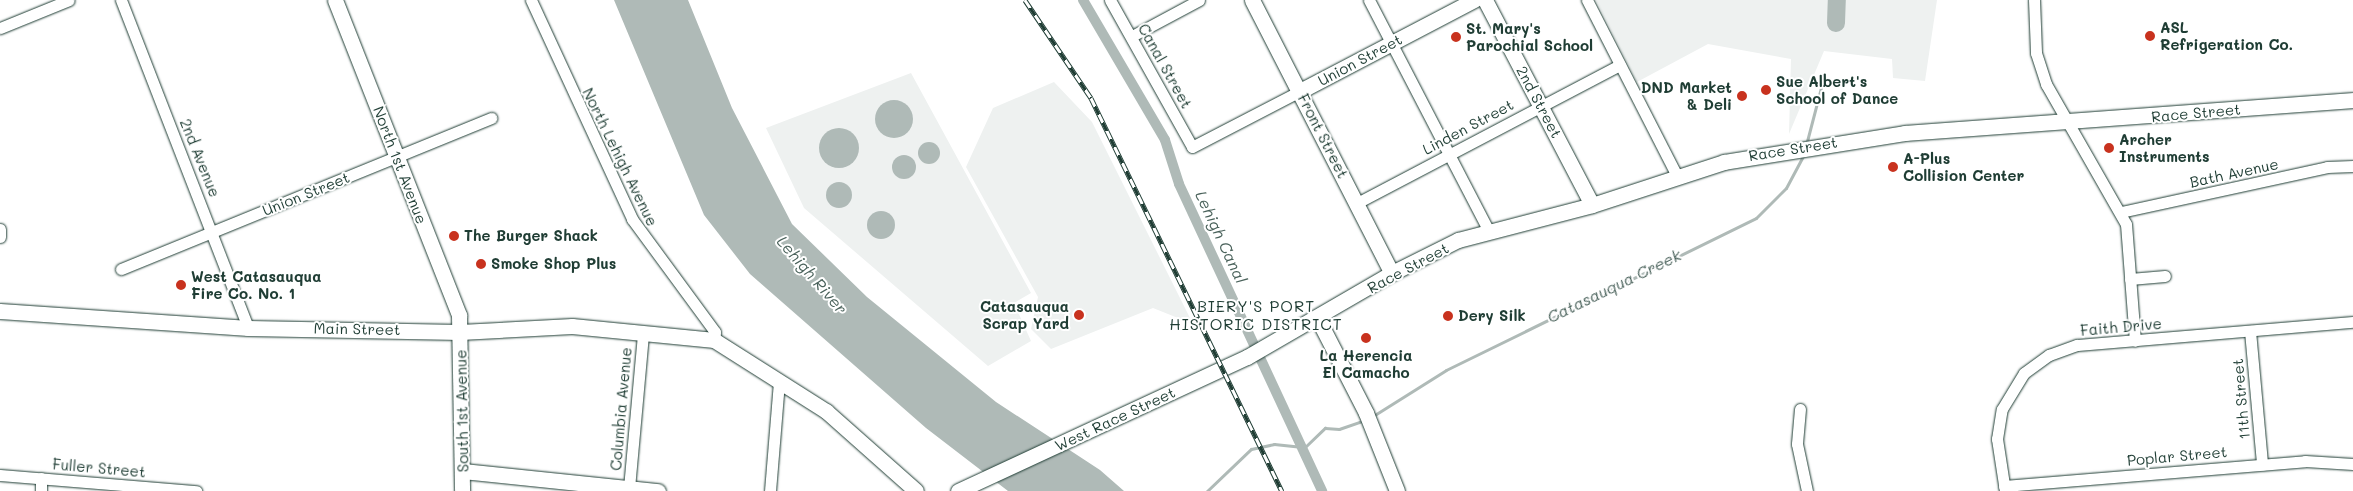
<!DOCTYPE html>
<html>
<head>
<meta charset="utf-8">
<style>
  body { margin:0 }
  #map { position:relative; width:2353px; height:491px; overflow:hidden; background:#fff; font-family:Mali,sans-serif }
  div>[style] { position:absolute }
  .built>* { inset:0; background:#eef1f0 }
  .water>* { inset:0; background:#afbab7 }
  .round { border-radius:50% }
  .stream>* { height:3px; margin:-1.5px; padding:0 1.5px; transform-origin:1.5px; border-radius:1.5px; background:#afbab7 }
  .canal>* { height:10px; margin:-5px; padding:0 5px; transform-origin:5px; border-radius:5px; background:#afbab7 }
  .river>* { height:18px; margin:-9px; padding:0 9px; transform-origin:9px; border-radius:9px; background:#afbab7 }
  .roads { filter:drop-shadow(0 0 1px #1f3d34) drop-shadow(0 0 1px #1f3d34) }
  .street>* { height:11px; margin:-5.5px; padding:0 5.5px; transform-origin:5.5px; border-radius:5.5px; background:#fff }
  .secondary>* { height:15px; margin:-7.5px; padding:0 7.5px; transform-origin:7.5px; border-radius:7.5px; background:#fff }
  .rail>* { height:5px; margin-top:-2.5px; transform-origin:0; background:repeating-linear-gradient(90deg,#fff 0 9px,#1f3d34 0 18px); box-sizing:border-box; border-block:1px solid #1f3d34 }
  .dots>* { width:14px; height:14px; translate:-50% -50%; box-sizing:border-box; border:2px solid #fff; border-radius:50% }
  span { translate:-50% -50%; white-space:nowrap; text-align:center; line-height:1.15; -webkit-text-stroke:4px #fff; paint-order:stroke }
  .poi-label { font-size:15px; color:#1f3d34; font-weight:700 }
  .left { translate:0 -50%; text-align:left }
  .right { translate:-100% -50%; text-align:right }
  .street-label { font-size:15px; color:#1f3d34 }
  .water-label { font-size:16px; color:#4a625b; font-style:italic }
  .neighbourhood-label { font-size:16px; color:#1f3d34; letter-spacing:1px }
</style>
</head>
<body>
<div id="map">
  <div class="built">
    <i style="clip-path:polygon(1596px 0,1937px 0,1925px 81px,1893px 78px,1892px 59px,1824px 51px,1789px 134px,1791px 59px,1708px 44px,1637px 82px)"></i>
    <i style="clip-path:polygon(911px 73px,1031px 293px,1014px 303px,1031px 341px,988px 366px,804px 208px,766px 128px)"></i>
    <i style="clip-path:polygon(1054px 82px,1092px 122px,1193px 324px,1153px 308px,1051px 349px,1031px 329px,1038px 297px,966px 167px,993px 108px)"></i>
  </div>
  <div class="water">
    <i style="clip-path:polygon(614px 0,688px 0,732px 108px,792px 224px,867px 297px,996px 402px,1100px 470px,1124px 491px,1008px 491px,926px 428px,750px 274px,704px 215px)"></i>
    <i class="round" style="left:875px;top:100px;width:38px;height:38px"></i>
    <i class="round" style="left:819px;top:128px;width:40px;height:40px"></i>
    <i class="round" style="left:918px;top:142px;width:22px;height:22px"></i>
    <i class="round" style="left:892px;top:155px;width:24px;height:24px"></i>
    <i class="round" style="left:826px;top:182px;width:26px;height:26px"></i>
    <i class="round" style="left:867px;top:211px;width:28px;height:28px"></i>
  </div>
  <div class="stream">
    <i style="left:1806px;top:145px;width:71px;rotate:-75.4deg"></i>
    <i style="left:1373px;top:416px;width:86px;rotate:-32.2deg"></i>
    <i style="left:1446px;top:370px;width:345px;rotate:-26.1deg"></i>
    <i style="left:1756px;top:218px;width:42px;rotate:-45deg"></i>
    <i style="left:1786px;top:188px;width:38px;rotate:-62deg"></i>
    <i style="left:1207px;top:491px;width:61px;rotate:-43.7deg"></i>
    <i style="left:1251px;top:449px;width:24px;rotate:-12deg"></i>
    <i style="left:1274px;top:444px;width:31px;rotate:6deg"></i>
    <i style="left:1305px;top:447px;width:28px;rotate:-44deg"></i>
    <i style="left:1325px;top:428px;width:14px;rotate:4deg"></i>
    <i style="left:1339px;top:429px;width:28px;rotate:-19deg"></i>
  </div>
  <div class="canal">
    <i style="left:1083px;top:0;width:162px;rotate:59.6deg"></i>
    <i style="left:1165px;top:140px;width:46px;rotate:72.3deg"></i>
    <i style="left:1179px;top:184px;width:339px;rotate:65deg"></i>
  </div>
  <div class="river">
    <i style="left:1836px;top:23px;width:23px;rotate:-88deg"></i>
  </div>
  <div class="roads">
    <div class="street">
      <i style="left:121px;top:0;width:352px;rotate:68.8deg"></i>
      <i style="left:531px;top:0;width:241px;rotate:65.2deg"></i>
      <i style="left:632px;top:219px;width:140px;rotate:53.7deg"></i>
      <i style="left:715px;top:332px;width:8px;rotate:97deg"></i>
      <i style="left:1110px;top:0;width:168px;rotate:60.8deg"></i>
      <i style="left:1192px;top:147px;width:122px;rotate:-27.4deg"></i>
      <i style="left:1369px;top:0;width:259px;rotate:62.6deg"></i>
      <i style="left:1587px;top:0;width:200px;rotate:62.9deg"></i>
      <i style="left:2034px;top:0;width:53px;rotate:87.8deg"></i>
      <i style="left:2036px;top:53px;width:33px;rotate:72deg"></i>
      <i style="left:2046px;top:84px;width:161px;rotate:60.3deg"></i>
      <i style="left:2126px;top:224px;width:117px;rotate:85.6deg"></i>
      <i style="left:0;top:28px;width:74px;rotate:-22.1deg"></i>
      <i style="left:1132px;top:36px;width:76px;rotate:-28.2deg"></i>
      <i style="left:1357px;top:203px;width:297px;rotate:-27.7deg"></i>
      <i style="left:2121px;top:212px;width:211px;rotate:-12.3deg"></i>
      <i style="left:2327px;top:167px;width:26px;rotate:-2deg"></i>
      <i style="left:0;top:229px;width:8px;rotate:90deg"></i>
      <i style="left:121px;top:269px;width:400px;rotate:-22.2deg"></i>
      <i style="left:2130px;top:279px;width:35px;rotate:-5deg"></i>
      <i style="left:2250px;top:331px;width:134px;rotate:84.8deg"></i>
      <i style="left:1800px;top:409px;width:35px;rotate:95deg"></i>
      <i style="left:1797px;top:444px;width:48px;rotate:78deg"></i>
      <i style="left:0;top:475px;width:197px;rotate:4.7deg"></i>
      <i style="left:41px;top:478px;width:13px;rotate:90deg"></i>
      <i style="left:2004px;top:486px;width:302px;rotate:-4.7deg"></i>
      <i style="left:2305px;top:461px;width:48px;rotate:3.6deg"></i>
      <i style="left:629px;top:488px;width:156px;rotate:-84.8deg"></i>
      <i style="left:770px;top:491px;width:110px;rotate:-85.3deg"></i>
      <i style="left:2005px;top:491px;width:53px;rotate:-98.7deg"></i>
      <i style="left:1997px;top:439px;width:30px;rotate:-81deg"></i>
      <i style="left:2002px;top:409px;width:42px;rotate:-58.6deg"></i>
      <i style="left:2024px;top:373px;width:31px;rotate:-36deg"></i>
      <i style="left:2049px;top:355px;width:30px;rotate:-20deg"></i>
      <i style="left:2077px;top:345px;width:277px;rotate:-4.8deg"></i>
    </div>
    <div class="secondary">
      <i style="left:335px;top:0;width:339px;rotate:68.5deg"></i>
      <i style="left:459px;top:315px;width:176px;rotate:89deg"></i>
      <i style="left:1252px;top:0;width:307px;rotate:62.9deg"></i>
      <i style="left:1485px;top:0;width:231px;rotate:62.4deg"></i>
      <i style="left:1300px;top:91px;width:196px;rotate:-27.6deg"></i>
      <i style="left:0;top:311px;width:249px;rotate:3.9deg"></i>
      <i style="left:248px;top:328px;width:212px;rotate:1.1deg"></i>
      <i style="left:460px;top:332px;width:112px;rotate:-3.1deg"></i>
      <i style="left:572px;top:326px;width:143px;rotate:5.6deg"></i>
      <i style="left:714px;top:340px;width:133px;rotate:32.4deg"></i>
      <i style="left:826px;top:411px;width:120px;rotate:41.6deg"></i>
      <i style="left:1318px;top:319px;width:106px;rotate:62.9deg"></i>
      <i style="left:1366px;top:413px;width:84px;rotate:68.3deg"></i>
      <i style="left:463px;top:471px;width:196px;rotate:5.9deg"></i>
      <i style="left:958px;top:491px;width:319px;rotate:-24.9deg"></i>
      <i style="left:1247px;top:357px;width:168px;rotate:-30.1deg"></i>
      <i style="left:1392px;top:273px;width:74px;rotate:-26.6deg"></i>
      <i style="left:1458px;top:240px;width:138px;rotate:-14.6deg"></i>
      <i style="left:1592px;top:205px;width:139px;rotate:-18deg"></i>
      <i style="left:1724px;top:162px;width:183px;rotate:-9.1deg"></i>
      <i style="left:1905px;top:133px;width:449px;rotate:-4.2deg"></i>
    </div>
  </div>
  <div class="rail">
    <i style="left:1025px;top:0;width:118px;rotate:56deg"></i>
    <i style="left:1091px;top:98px;width:437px;rotate:64.1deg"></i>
  </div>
  <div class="dots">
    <i style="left:2150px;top:36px;background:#c8321e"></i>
    <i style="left:1456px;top:37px;background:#c8321e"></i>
    <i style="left:1766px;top:90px;background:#c8321e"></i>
    <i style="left:1742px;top:96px;background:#c8321e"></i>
    <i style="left:2109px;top:148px;background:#c8321e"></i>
    <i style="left:1893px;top:167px;background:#c8321e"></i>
    <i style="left:454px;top:236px;background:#c8321e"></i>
    <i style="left:481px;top:264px;background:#c8321e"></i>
    <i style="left:181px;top:285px;background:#c8321e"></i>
    <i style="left:1079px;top:315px;background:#c8321e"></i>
    <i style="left:1448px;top:316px;background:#c8321e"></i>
    <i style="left:1366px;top:338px;background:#c8321e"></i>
  </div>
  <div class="poi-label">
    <span class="left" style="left:2160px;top:36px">ASL<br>Refrigeration Co.</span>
    <span class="left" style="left:1466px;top:37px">St. Mary's<br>Parochial School</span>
    <span class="left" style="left:1776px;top:90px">Sue Albert's<br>School of Dance</span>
    <span class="right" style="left:1732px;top:96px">DND Market<br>&amp; Deli</span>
    <span class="left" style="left:2119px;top:148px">Archer<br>Instruments</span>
    <span class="left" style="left:1903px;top:167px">A-Plus<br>Collision Center</span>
    <span class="left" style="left:464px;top:236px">The Burger Shack</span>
    <span class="left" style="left:491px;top:264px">Smoke Shop Plus</span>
    <span class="left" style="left:191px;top:285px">West Catasauqua<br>Fire Co. No. 1</span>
    <span class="right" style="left:1069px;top:315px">Catasauqua<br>Scrap Yard</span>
    <span class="left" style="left:1458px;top:316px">Dery Silk</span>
    <span style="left:1366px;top:364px">La Herencia<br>El Camacho</span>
  </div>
  <div class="street-label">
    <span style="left:1360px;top:60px;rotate:-28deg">Union Street</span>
    <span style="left:1165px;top:66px;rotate:61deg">Canal Street</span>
    <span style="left:1539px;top:102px;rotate:62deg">2nd Street</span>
    <span style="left:2196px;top:113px;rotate:-5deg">Race Street</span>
    <span style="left:1468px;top:127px;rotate:-28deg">Linden Street</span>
    <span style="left:1323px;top:136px;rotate:63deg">Front Street</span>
    <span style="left:1793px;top:149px;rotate:-9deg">Race Street</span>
    <span style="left:620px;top:157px;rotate:64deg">North Lehigh Avenue</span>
    <span style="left:200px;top:158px;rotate:68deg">2nd Avenue</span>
    <span style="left:400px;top:165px;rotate:69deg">North 1st Avenue</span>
    <span style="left:2234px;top:173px;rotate:-12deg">Bath Avenue</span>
    <span style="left:306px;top:194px;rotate:-22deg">Union Street</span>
    <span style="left:1408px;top:268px;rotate:-28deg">Race Street</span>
    <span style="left:2121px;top:327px;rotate:-5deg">Faith Drive</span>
    <span style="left:357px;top:329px;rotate:1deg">Main Street</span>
    <span style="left:2241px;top:399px;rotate:-95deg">11th Street</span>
    <span style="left:621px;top:409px;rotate:-85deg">Columbia Avenue</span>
    <span style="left:462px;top:411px;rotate:-91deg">South 1st Avenue</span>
    <span style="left:1115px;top:419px;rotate:-25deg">West Race Street</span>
    <span style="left:2177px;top:456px;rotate:-5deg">Poplar Street</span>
    <span style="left:99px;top:468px;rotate:5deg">Fuller Street</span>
  </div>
  <div class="water-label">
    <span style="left:1221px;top:237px;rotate:65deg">Lehigh Canal</span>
    <span style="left:812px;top:275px;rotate:49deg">Lehigh River</span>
    <span style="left:1614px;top:286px;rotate:-26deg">Catasauqua Creek</span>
  </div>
  <div class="neighbourhood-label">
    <span style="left:1256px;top:315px">BIERY'S PORT<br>HISTORIC DISTRICT</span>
  </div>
</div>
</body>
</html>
